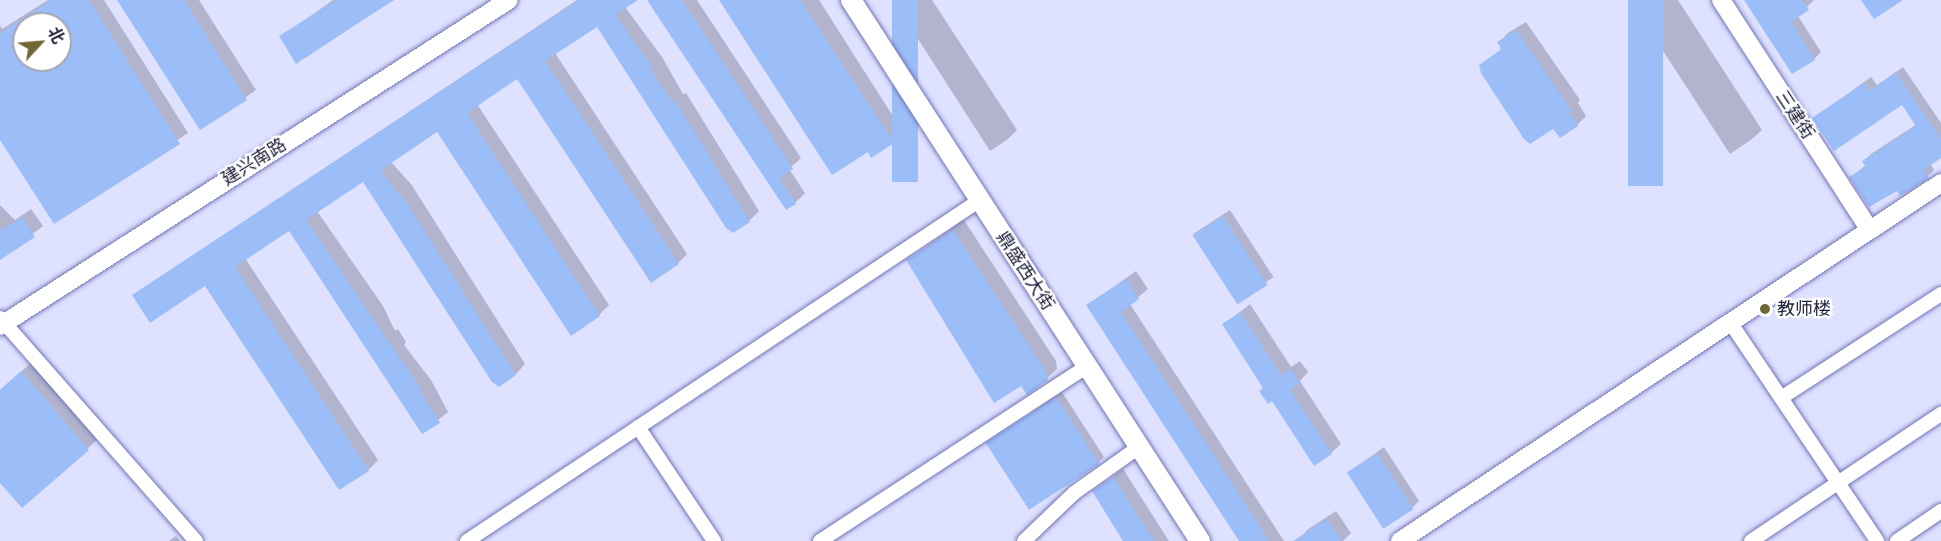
<!DOCTYPE html>
<html>
<head>
<meta charset="utf-8">
<style>
  body { margin:0 }
  #map { position:relative; width:1941px; height:541px; overflow:hidden; background:#dee1ff; font-family:"Titillium Web","Noto Sans SC",sans-serif }
  div>[style] { position:absolute }
  .shadow>* { inset:0; background:#0003; transform-origin:0 0 }
  .building>* { inset:0; background:#9cbef8; transform-origin:0 0 }
  .roads { filter:drop-shadow(0 0 2px #7275b8) drop-shadow(0 0 2px #7275b8) }
  .minor>* { height:14px; margin:-7px; padding:0 7px; transform-origin:7px; border-radius:7px; background:#fff }
  .tertiary>* { height:18px; margin:-9px; padding:0 9px; transform-origin:9px; border-radius:9px; background:#fff }
  .secondary>* { height:20px; margin:-10px; padding:0 10px; transform-origin:10px; border-radius:10px; background:#fff }
  .dots>* { width:16px; height:16px; translate:-50% -50%; box-sizing:border-box; border:3px solid #fff; border-radius:50% }
  span { translate:-50% -50%; white-space:nowrap; text-align:center; line-height:1.15; -webkit-text-stroke:4.5px #fff; paint-order:stroke }
  .street-label { font-size:18px; color:#1e1f3a }
  .poi-label { font-size:18px; color:#1e1f3a }
  .left { translate:0 -50%; text-align:left }
  .north { position:absolute; left:12px; top:12px; width:60px; height:60px; box-sizing:border-box; background:#fff; border:2px solid #a5a5b0; border-radius:50%; rotate:64deg; font-size:16px; font-weight:700; line-height:24px; text-align:center; color:#1e1f3a }
  .north::after { content:''; display:block; margin:auto; width:21px; height:27px; background:#706834; clip-path:polygon(50% 0,100% 100%,50% 72%,0 100%) }
</style>
</head>
<body>
<div id="map">
  <div class="shadow">
    <i style="clip-path:polygon(evenodd,48px 0,104px 0,188px 133px,54px 222px,0 137px,0 25px,2px 29px,48px 0,24px 24px,60px 24px,60px 60px,24px 60px,24px 24px)"></i>
    <i style="clip-path:polygon(119px 0,199px 0,256px 90px,200px 128px)"></i>
    <i style="clip-path:polygon(333px 0,394px 0,297px 62px,281px 37px)"></i>
    <i style="clip-path:polygon(577px 0,635px 0,625px 7px,662px 57px,683px 94px,686px 93px,759px 211px,750px 220px,733px 231px,598px 25px,555px 53px,687px 254px,678px 263px,518px 77px,477px 104px,609px 305px,599px 315px,437px 130px,391px 162px,411px 184px,525px 364px,516px 374px,499px 385px,364px 180px,317px 211px,383px 306px,395px 331px,398px 329px,406px 342px,404px 345px,431px 380px,448px 412px,422px 433px,289px 229px,245px 258px,378px 460px,368px 470px,206px 284px,134px 295px)"></i>
    <i style="clip-path:polygon(649px 0,697px 0,801px 158px,789px 169px,805px 193px,795px 203px)"></i>
    <i style="clip-path:polygon(720px 0,819px 0,903px 132px,872px 156px)"></i>
    <i style="clip-path:polygon(893px 0,932px 0,1017px 130px,1008px 139px,990px 151px)"></i>
    <i style="clip-path:polygon(1630px 0,1678px 0,1762px 130px,1752px 139px,1730px 154px)"></i>
    <i style="clip-path:polygon(1746px 0,1814px 0,1798px 16px,1821px 52px,1814px 59px)"></i>
    <i style="clip-path:polygon(1526px 22px,1580px 100px,1578px 103px,1586px 116px,1577px 125px,1554px 127px,1481px 66px,1501px 50px,1499px 42px,1508px 33px)"></i>
    <i style="clip-path:polygon(1903px 67px,1941px 123px,1941px 156px,1930px 163px,1934px 170px,1928px 176px,1897px 189px,1851px 177px,1866px 165px,1864px 161px,1871px 154px,1917px 124px,1903px 103px,1814px 118px,1871px 77px,1877px 85px)"></i>
    <i style="clip-path:polygon(0 205px,15px 220px,31px 209px,43px 226px,0 258px)"></i>
    <i style="left:1230px;top:210px;width:80px;height:44px;rotate:57deg"></i>
    <i style="clip-path:polygon(964px 220px,1056px 361px,1057px 369px,1045px 380px,908px 260px)"></i>
    <i style="clip-path:polygon(1136px 271px,1148px 289px,1130px 304px,1284px 541px,1241px 541px,1088px 305px)"></i>
    <i style="clip-path:polygon(1250px 304px,1291px 367px,1300px 361px,1308px 372px,1300px 381px,1341px 444px,1331px 453px,1265px 387px,1224px 325px)"></i>
    <i style="clip-path:polygon(31px 363px,97px 440px,22px 506px,0 480px,0 390px)"></i>
    <i style="clip-path:polygon(1062px 392px,1104px 457px,1098px 463px,988px 443px)"></i>
    <i style="clip-path:polygon(1384px 447px,1419px 501px,1412px 508px,1349px 472px)"></i>
    <i style="clip-path:polygon(1123px 469px,1169px 541px,1125px 541px,1094px 492px)"></i>
    <i style="clip-path:polygon(1336px 511px,1351px 533px,1343px 541px,1299px 541px,1307px 530px)"></i>
    <i style="clip-path:polygon(176px 536px,180px 541px,169px 541px)"></i>
  </div>
  <div class="building">
    <i style="clip-path:polygon(evenodd,51px 0,89px 0,180px 144px,54px 224px,0 140px,0 33px,51px 0,24px 24px,60px 24px,60px 60px,24px 60px,24px 24px)"></i>
    <i style="clip-path:polygon(117px 0,184px 0,247px 100px,200px 130px)"></i>
    <i style="clip-path:polygon(336px 0,393px 0,296px 64px,279px 36px)"></i>
    <i style="clip-path:polygon(579px 0,638px 0,615px 15px,653px 68px,650px 69px,673px 103px,675px 101px,750px 222px,733px 233px,726px 228px,597px 27px,545px 61px,679px 264px,651px 283px,517px 79px,467px 113px,600px 316px,571px 336px,437px 132px,381px 170px,398px 194px,400px 193px,516px 375px,499px 387px,492px 382px,363px 182px,306px 220px,422px 390px,420px 392px,440px 423px,422px 434px,289px 231px,235px 267px,369px 471px,339px 490px,205px 286px,150px 323px,132px 295px)"></i>
    <i style="clip-path:polygon(647px 0,682px 0,793px 169px,779px 178px,796px 204px,786px 210px)"></i>
    <i style="clip-path:polygon(719px 0,800px 0,894px 143px,871px 158px,868px 152px,832px 175px)"></i>
    <i style="left:892px;top:0;width:26px;height:182px"></i>
    <i style="left:1628px;top:0;width:35px;height:186px"></i>
    <i style="clip-path:polygon(1744px 0,1802px 0,1809px 10px,1791px 22px,1815px 60px,1792px 74px)"></i>
    <i style="clip-path:polygon(1861px 0,1903px 0,1874px 19px)"></i>
    <i style="clip-path:polygon(1516px 30px,1572px 111px,1569px 113px,1578px 126px,1560px 138px,1553px 129px,1530px 144px,1524px 139px,1481px 73px,1479px 65px,1502px 49px,1497px 42px)"></i>
    <i style="clip-path:polygon(1896px 73px,1941px 139px,1941px 158px,1923px 170px,1929px 178px,1900px 196px,1897px 191px,1869px 207px,1849px 177px,1866px 167px,1862px 161px,1916px 126px,1902px 105px,1834px 151px,1812px 118px,1864px 83px,1869px 91px)"></i>
    <i style="left:1223px;top:216px;width:82px;height:36px;rotate:57deg"></i>
    <i style="clip-path:polygon(22px 217px,35px 237px,0 260px,0 231px)"></i>
    <i style="clip-path:polygon(953px 230px,1046px 372px,1048px 380px,1027px 395px,1021px 386px,994px 403px,906px 260px)"></i>
    <i style="clip-path:polygon(1126px 279px,1139px 299px,1121px 312px,1269px 541px,1239px 541px,1086px 305px)"></i>
    <i style="clip-path:polygon(1240px 312px,1281px 375px,1291px 369px,1300px 383px,1290px 389px,1332px 454px,1314px 466px,1272px 401px,1268px 404px,1259px 391px,1263px 388px,1222px 324px)"></i>
    <i style="clip-path:polygon(21px 371px,89px 450px,22px 508px,0 483px,0 390px)"></i>
    <i style="left:1056px;top:397px;width:80px;height:84px;rotate:57deg"></i>
    <i style="left:1377px;top:453px;width:67px;height:36px;rotate:57deg"></i>
    <i style="clip-path:polygon(1113px 477px,1154px 541px,1123px 541px,1092px 491px)"></i>
    <i style="clip-path:polygon(1327px 519px,1341px 541px,1293px 541px)"></i>
  </div>
  <div class="roads">
    <div class="minor">
      <i style="left:0;top:318px;width:297px;rotate:48.7deg"></i>
      <i style="left:1730px;top:322px;width:264px;rotate:56.1deg"></i>
      <i style="left:1781px;top:398px;width:191px;rotate:-33deg"></i>
      <i style="left:638px;top:427px;width:137px;rotate:56.3deg"></i>
      <i style="left:467px;top:541px;width:616px;rotate:-33.61deg"></i>
      <i style="left:820px;top:541px;width:319px;rotate:-33.2deg"></i>
      <i style="left:1024px;top:541px;width:69px;rotate:-43.8deg"></i>
      <i style="left:1074px;top:493px;width:80px;rotate:-35.3deg"></i>
      <i style="left:1751px;top:541px;width:229px;rotate:-33.8deg"></i>
      <i style="left:1897px;top:541px;width:53px;rotate:-34.3deg"></i>
    </div>
    <div class="tertiary">
      <i style="left:1721px;top:0;width:274px;rotate:57.1deg"></i>
      <i style="left:0;top:326px;width:604px;rotate:-32.64deg"></i>
      <i style="left:1400px;top:541px;width:649px;rotate:-33.49deg"></i>
    </div>
    <div class="secondary">
      <i style="left:851px;top:0;width:644px;rotate:57.17deg"></i>
    </div>
  </div>
  <div class="dots">
    <i style="left:1765px;top:309px;background:#706834"></i>
  </div>
  <div class="street-label">
    <span style="left:1795px;top:115px;rotate:57deg">三建街</span>
    <span style="left:254px;top:162px;rotate:-32deg">建兴南路</span>
    <span style="left:1025px;top:271px;rotate:57deg">鼎盛西大街</span>
  </div>
  <div class="poi-label">
    <span class="left" style="left:1777px;top:309px">教师楼</span>
  </div>
  <div class="north">北</div>
</div>
</body>
</html>
